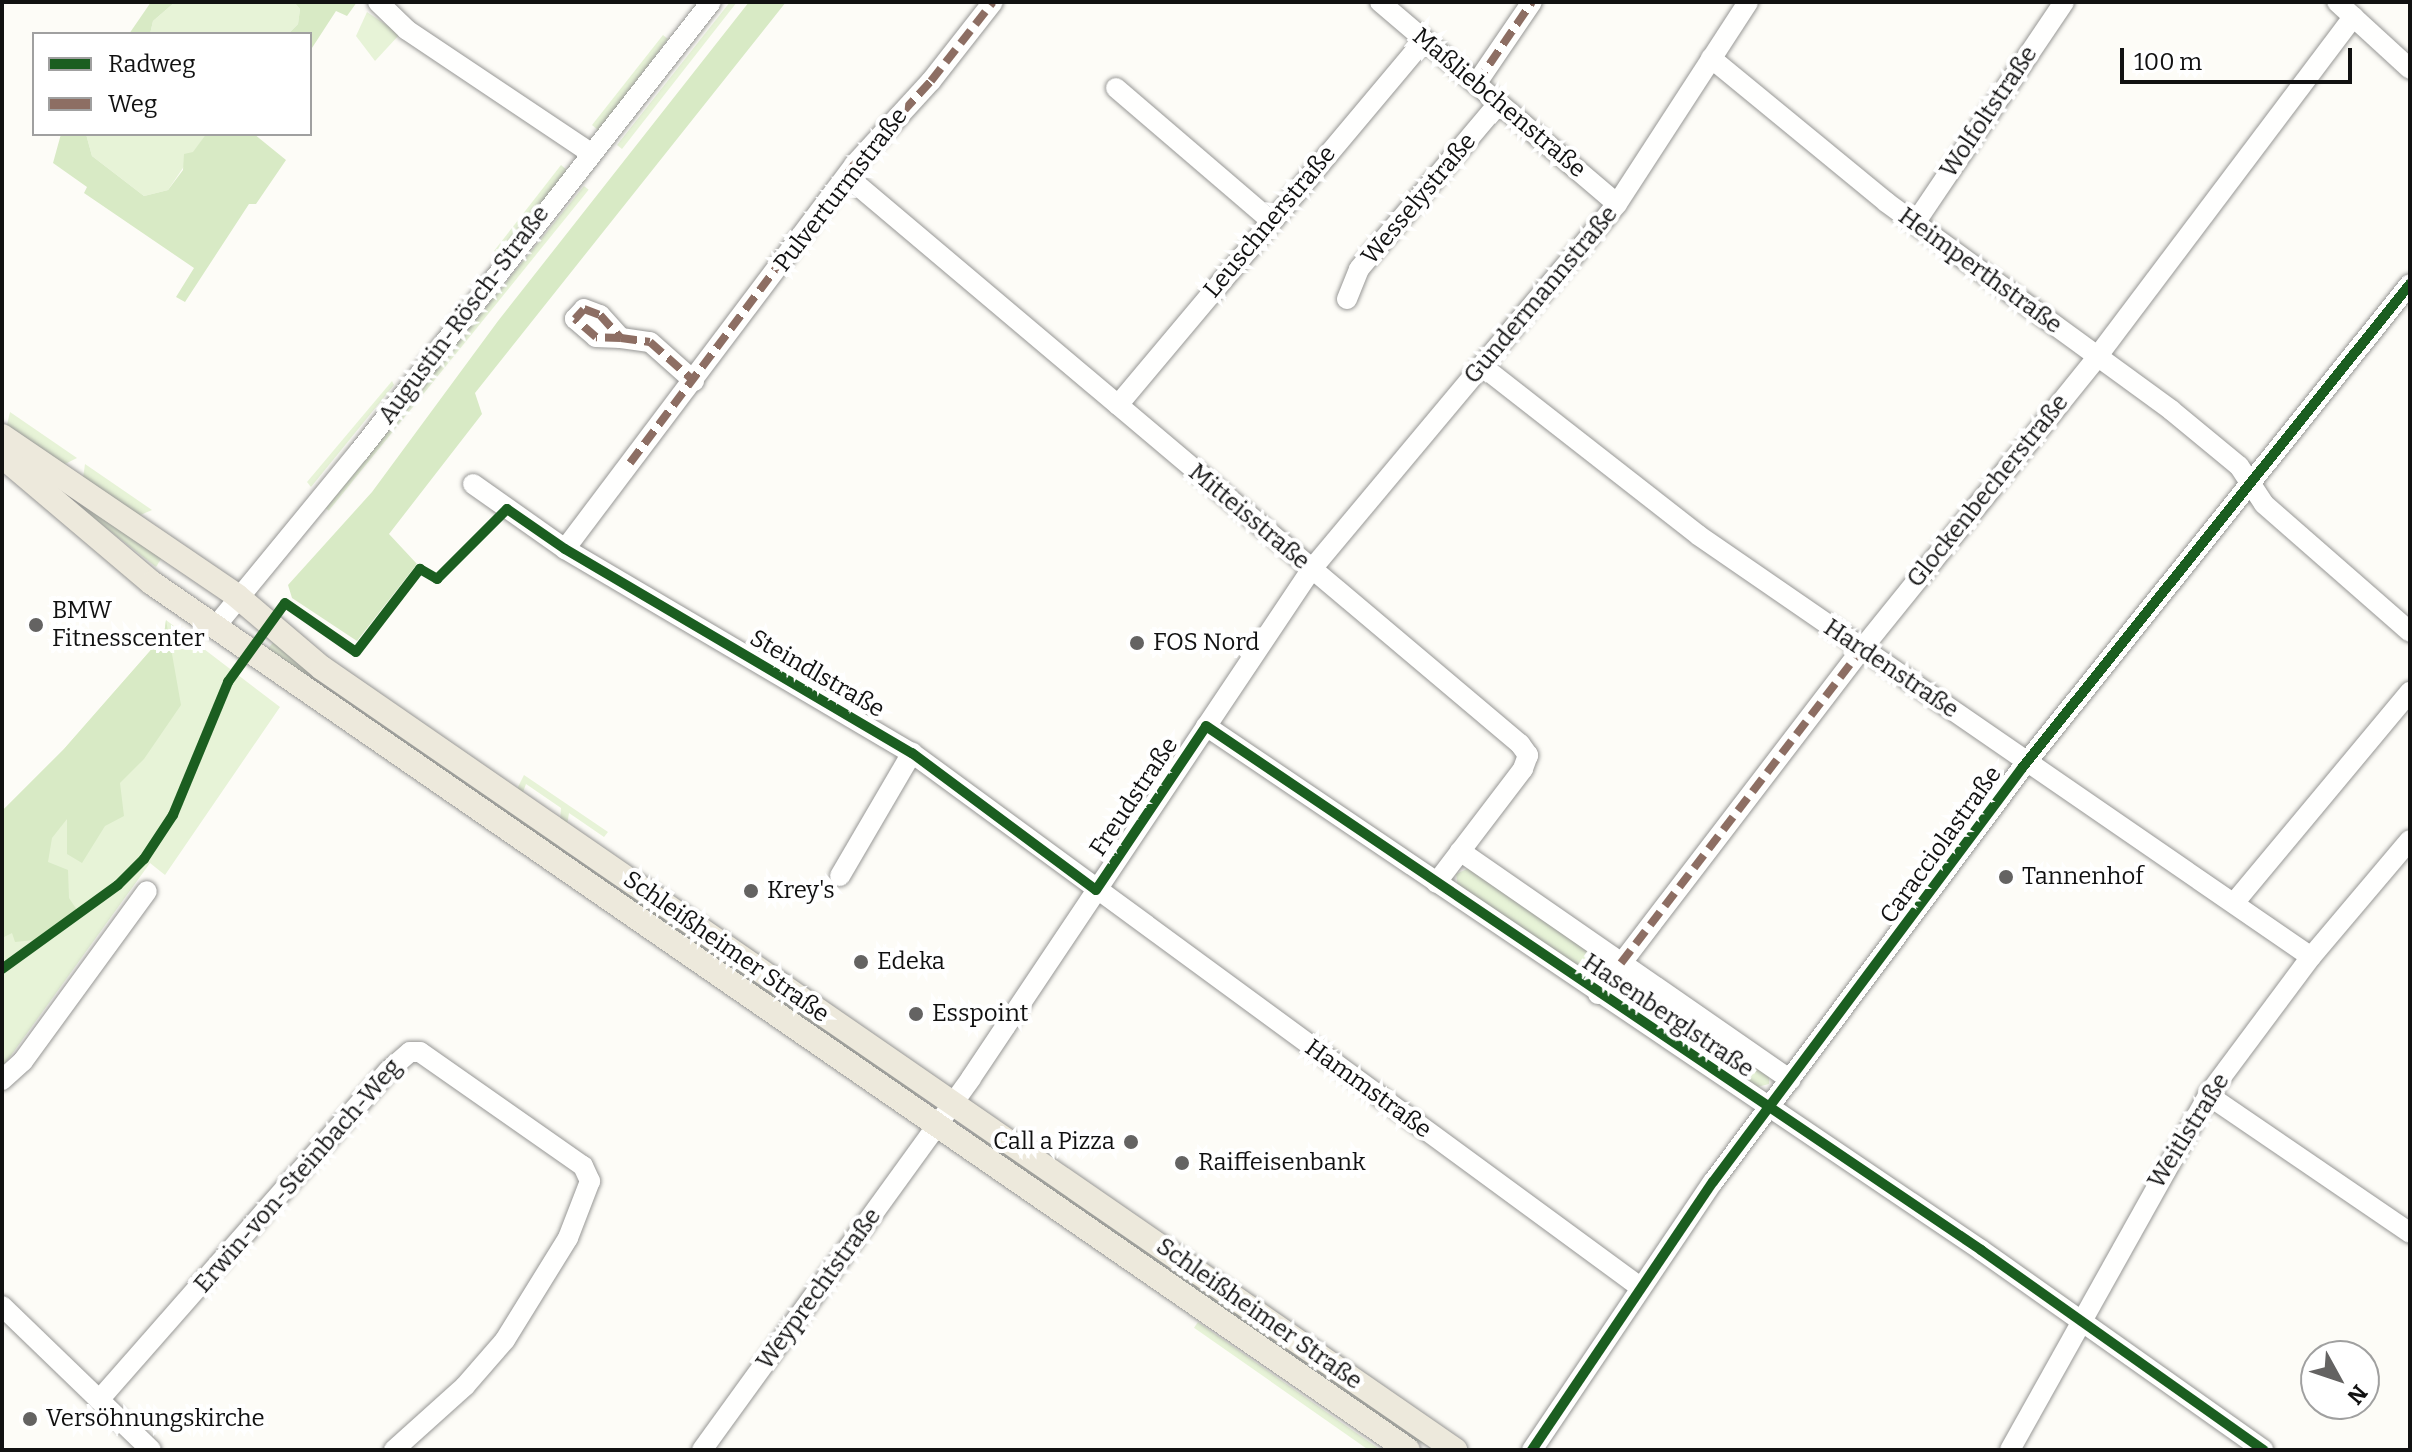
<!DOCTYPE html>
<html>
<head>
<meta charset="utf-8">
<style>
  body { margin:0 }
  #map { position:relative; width:2412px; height:1452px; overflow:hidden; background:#fdfcf7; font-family:Bitter,serif }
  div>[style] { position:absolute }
  .green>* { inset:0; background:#e7f3d7; transform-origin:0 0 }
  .forest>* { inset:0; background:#d8eac5 }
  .roads { filter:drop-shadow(0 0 2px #979795) drop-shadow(0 0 2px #979795) }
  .minor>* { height:20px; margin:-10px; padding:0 10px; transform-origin:10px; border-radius:10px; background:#fffffe }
  .major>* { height:24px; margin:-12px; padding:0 12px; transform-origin:12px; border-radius:12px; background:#ede9dc }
  .quiet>* { height:8px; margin-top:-4px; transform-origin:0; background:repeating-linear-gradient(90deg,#8d6e63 0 16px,transparent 0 24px) }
  .cycleway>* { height:10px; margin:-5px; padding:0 5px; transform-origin:5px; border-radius:5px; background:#1b5e20 }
  .dots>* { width:22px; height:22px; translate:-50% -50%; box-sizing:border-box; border:4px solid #fff; border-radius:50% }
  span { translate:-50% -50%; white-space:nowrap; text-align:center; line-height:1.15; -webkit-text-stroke:8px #fff; paint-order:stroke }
  .street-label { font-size:24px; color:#111 }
  .poi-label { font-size:24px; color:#111 }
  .left { translate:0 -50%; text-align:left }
  .right { translate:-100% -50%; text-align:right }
  .frame { position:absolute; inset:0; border:4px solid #111; pointer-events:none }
  .legend { position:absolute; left:32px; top:32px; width:280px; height:104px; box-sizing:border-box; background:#fff; border:2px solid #a0a0a0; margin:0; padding:10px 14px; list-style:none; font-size:24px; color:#111 }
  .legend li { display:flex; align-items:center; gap:16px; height:40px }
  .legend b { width:40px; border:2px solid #a0a0a0 }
  .north { position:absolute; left:2300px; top:1340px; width:80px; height:80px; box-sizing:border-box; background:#fff; border:2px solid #a0a0a0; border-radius:50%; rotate:130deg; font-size:22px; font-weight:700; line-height:32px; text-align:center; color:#111 }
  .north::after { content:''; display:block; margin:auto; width:28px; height:36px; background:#646362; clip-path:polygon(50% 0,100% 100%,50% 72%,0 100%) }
  .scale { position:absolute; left:2120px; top:48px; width:232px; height:36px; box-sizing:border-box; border:4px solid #111; border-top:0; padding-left:10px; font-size:24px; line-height:28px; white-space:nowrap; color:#111; -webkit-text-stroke:6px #fff; paint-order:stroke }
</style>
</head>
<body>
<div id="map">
  <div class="green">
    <i style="clip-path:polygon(175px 2px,294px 2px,300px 9px,298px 24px,288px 34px,150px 34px,153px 21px)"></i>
    <i style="clip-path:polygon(730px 2px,737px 2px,622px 149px,617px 145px)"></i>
    <i style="clip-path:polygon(367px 12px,400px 34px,375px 61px,356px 36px)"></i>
    <i style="clip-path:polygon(663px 35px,668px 39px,599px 131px,592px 125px)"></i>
    <i style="clip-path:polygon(86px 134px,206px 134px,168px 190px,144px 196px,92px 156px)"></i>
    <i style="clip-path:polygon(561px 165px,568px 171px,563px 179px,498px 254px,494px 251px)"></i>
    <i style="left:584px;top:186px;width:6px;height:413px;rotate:39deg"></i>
    <i style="clip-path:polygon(392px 381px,394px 385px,311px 487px,307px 482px)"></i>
    <i style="clip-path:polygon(10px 412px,77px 458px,63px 465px,6px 429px)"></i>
    <i style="clip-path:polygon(85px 464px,152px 510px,138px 516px,83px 478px)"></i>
    <i style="clip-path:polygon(74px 498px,164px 554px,156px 567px,73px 502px)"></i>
    <i style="clip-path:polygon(166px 620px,280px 707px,165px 875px,150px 863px,2px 1068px,2px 811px,64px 749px,164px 635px)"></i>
    <i style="clip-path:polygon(275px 640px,618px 881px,612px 890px,266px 651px)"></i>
    <i style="clip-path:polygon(524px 775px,608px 832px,604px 837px,569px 813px,567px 826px,560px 822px,561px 808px,526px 784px,522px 795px,516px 791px)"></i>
    <i style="clip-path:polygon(1471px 867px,1601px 960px,1604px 971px,1589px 977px,1458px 887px,1456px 874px)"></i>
    <i style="left:623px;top:884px;width:363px;height:11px;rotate:35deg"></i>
    <i style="clip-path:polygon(1623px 981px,1633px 982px,1769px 1077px,1769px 1084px,1757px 1087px,1621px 998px)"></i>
    <i style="clip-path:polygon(974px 1133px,1078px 1203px,1433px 1447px,1408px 1438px,971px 1138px)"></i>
    <i style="left:1198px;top:1322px;width:226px;height:7px;rotate:35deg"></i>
  </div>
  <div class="forest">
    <i style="clip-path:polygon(151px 2px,175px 2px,153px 21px,150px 34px,129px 34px)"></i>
    <i style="clip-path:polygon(294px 2px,357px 2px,347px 16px,336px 11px,310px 51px,310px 34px,288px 34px,298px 24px,300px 9px)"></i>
    <i style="clip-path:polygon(749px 2px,786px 2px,475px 393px,482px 414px,389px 534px,417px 564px,357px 641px,292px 598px,288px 585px,372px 492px,498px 321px)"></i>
    <i style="clip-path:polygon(61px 134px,86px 134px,92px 156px,144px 196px,168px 190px,183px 170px,184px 154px,193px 152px,206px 134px,254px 134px,286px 160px,256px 204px,249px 204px,185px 302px,176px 297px,194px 268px,84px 193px,87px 187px,53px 163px)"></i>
    <i style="clip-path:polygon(166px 620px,181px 705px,144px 759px,120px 783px,124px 816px,105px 826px,82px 863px,67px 854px,67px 819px,52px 838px,48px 862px,68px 870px,69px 898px,77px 910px,34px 940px,15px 942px,12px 933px,2px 938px,2px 811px,64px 749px,164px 635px)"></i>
  </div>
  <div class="roads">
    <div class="minor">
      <i style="left:378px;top:2px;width:40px;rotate:44deg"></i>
      <i style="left:407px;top:30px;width:219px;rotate:33.8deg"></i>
      <i style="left:1380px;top:2px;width:311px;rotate:40.4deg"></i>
      <i style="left:2337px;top:2px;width:99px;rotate:42.5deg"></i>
      <i style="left:1711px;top:58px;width:227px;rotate:39.4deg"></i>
      <i style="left:1886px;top:202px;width:353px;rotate:36.1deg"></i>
      <i style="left:2171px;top:410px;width:88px;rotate:39.5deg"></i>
      <i style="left:2239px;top:466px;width:45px;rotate:56.7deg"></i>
      <i style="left:2264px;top:504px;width:194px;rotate:41.2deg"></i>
      <i style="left:1476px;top:84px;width:99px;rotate:-55.7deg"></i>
      <i style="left:1116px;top:88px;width:204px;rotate:40.6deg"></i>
      <i style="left:849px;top:178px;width:878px;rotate:40.15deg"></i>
      <i style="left:1520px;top:744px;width:14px;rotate:54deg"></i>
      <i style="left:1528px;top:755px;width:15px;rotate:110deg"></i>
      <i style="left:1523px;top:769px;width:143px;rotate:127.3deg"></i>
      <i style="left:1915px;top:223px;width:267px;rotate:-56deg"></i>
      <i style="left:1347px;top:299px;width:32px;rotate:-68deg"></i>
      <i style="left:1359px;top:269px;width:216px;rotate:-49.9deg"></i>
      <i style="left:621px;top:338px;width:25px;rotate:-178deg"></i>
      <i style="left:596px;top:337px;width:28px;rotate:-139deg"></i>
      <i style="left:575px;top:319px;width:13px;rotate:-48deg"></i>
      <i style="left:584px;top:309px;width:17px;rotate:21deg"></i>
      <i style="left:600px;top:315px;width:31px;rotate:48deg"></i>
      <i style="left:621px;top:338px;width:29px;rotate:8deg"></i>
      <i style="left:650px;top:342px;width:59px;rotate:41.6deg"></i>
      <i style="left:1482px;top:366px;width:274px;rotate:38deg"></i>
      <i style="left:1698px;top:535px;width:744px;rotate:34.54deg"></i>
      <i style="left:1118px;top:405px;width:476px;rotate:-50deg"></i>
      <i style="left:473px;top:484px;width:113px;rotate:35.2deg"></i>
      <i style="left:565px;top:549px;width:403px;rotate:30.5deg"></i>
      <i style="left:912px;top:753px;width:903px;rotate:36.26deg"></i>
      <i style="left:565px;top:549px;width:481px;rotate:-53deg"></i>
      <i style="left:854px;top:165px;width:114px;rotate:-47.5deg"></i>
      <i style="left:931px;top:81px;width:100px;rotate:-51.9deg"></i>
      <i style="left:215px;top:627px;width:227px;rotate:-50.6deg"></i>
      <i style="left:359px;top:452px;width:571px;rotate:-51.97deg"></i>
      <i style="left:1206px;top:726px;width:936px;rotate:34.06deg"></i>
      <i style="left:1981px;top:1250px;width:346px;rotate:35.3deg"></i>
      <i style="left:1460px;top:851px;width:402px;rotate:34.7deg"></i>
      <i style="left:840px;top:876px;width:143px;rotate:-59.7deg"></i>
      <i style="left:2234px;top:903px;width:275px;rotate:-50.2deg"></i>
      <i style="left:1598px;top:994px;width:433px;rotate:-52.6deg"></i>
      <i style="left:1861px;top:650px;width:376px;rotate:-51.1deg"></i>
      <i style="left:2097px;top:357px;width:426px;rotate:-53deg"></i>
      <i style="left:2px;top:1080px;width:28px;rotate:-42deg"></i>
      <i style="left:23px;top:1061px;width:210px;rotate:-53.9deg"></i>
      <i style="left:2208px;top:1095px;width:245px;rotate:34.3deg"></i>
      <i style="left:2px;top:1306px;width:207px;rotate:44deg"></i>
      <i style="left:99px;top:1400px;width:438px;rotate:-48.7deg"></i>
      <i style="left:388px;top:1071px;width:29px;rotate:-41deg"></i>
      <i style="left:410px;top:1052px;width:10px"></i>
      <i style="left:420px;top:1052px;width:199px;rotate:35deg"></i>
      <i style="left:583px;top:1166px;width:17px;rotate:65deg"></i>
      <i style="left:590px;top:1181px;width:61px;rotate:111.1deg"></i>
      <i style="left:568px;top:1238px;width:120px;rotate:121.7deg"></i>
      <i style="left:505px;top:1340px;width:61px;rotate:131deg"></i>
      <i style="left:465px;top:1386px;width:96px;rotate:138deg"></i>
      <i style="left:702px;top:1450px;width:459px;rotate:-54.1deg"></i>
      <i style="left:971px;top:1078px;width:611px;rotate:-56.21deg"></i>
      <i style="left:1311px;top:570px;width:477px;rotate:-50.1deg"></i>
      <i style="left:1617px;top:204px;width:241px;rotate:-57deg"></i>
      <i style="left:1532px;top:1450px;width:323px;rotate:-56deg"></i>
      <i style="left:1713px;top:1182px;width:517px;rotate:-53.26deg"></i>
      <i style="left:2022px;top:768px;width:620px;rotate:-51.28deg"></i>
      <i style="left:2010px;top:1450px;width:406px;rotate:-60.8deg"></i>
      <i style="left:2208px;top:1095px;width:172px;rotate:-53.3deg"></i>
      <i style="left:2311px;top:957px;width:153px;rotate:-49.8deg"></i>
    </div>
    <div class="major">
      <i style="left:2px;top:436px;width:284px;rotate:34.2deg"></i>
      <i style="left:237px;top:596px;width:111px;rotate:40.3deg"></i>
      <i style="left:322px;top:668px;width:1377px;rotate:34.61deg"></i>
      <i style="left:2px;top:456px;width:197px;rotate:40.3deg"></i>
      <i style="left:152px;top:583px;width:1526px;rotate:34.62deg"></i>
    </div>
  </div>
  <div class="quiet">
    <i style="left:1476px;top:84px;width:99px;rotate:-55.7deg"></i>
    <i style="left:621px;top:338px;width:25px;rotate:-178deg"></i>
    <i style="left:596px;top:337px;width:28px;rotate:-139deg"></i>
    <i style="left:575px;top:319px;width:13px;rotate:-48deg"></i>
    <i style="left:584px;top:309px;width:17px;rotate:21deg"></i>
    <i style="left:600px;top:315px;width:31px;rotate:48deg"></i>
    <i style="left:621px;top:338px;width:29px;rotate:8deg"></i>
    <i style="left:650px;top:342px;width:59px;rotate:41.6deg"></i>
    <i style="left:630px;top:463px;width:373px;rotate:-53.1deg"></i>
    <i style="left:854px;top:165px;width:114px;rotate:-47.5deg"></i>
    <i style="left:931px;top:81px;width:100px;rotate:-51.9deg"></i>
    <i style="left:1621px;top:963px;width:394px;rotate:-52.5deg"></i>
  </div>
  <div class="cycleway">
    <i style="left:2px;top:969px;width:143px;rotate:-35.9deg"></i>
    <i style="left:118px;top:885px;width:37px;rotate:-45deg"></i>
    <i style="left:144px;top:859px;width:53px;rotate:-56.6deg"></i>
    <i style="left:173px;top:815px;width:144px;rotate:-67.5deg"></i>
    <i style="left:228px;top:682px;width:97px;rotate:-54.2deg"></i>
    <i style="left:285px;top:603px;width:86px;rotate:34.6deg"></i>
    <i style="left:356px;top:652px;width:105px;rotate:-52.4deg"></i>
    <i style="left:420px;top:569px;width:20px;rotate:30deg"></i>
    <i style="left:437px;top:579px;width:99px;rotate:-45deg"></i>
    <i style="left:507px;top:509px;width:70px;rotate:34.6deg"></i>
    <i style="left:565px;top:549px;width:403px;rotate:30.5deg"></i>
    <i style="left:912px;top:753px;width:229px;rotate:36.7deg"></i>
    <i style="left:1096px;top:890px;width:197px;rotate:-56.1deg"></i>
    <i style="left:1206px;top:726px;width:936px;rotate:34.06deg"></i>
    <i style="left:1981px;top:1250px;width:346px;rotate:35.3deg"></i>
    <i style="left:1532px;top:1450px;width:323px;rotate:-56deg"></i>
    <i style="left:1713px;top:1182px;width:517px;rotate:-53.26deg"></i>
    <i style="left:2022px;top:768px;width:620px;rotate:-51.28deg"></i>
  </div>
  <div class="dots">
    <i style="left:36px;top:625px;background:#646362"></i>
    <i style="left:1137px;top:643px;background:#646362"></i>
    <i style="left:2006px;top:877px;background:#646362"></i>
    <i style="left:751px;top:891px;background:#646362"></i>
    <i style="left:861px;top:962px;background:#646362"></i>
    <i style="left:916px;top:1014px;background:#646362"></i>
    <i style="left:1131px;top:1142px;background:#646362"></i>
    <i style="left:1182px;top:1163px;background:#646362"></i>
    <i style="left:30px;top:1419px;background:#646362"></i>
  </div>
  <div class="street-label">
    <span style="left:1499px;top:103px;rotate:40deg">Maßliebchenstraße</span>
    <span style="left:1989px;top:112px;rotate:-56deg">Wolfoltstraße</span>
    <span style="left:841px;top:190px;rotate:-52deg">Pulverturmstraße</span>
    <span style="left:1419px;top:199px;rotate:-50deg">Wesselystraße</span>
    <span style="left:1270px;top:222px;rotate:-50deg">Leuschnerstraße</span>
    <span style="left:1980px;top:271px;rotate:36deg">Heimperthstraße</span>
    <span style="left:1541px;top:295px;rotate:-50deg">Gundermannstraße</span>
    <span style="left:464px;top:315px;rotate:-53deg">Augustin-Rösch-Straße</span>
    <span style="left:1988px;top:491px;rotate:-51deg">Glockenbecherstraße</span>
    <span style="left:1249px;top:517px;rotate:40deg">Mitteisstraße</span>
    <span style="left:1891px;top:669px;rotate:34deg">Hardenstraße</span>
    <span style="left:817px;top:674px;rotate:30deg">Steindlstraße</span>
    <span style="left:1134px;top:797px;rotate:-56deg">Freudstraße</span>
    <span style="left:1941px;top:845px;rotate:-54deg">Caracciolastraße</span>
    <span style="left:726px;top:947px;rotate:35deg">Schleißheimer Straße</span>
    <span style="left:1668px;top:1016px;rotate:34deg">Hasenberglstraße</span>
    <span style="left:1368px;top:1089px;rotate:36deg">Hammstraße</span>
    <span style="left:2189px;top:1131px;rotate:-58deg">Weitlstraße</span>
    <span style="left:298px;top:1176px;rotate:-49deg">Erwin-von-Steinbach-Weg</span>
    <span style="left:819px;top:1289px;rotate:-54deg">Weyprechtstraße</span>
    <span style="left:1259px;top:1314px;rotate:35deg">Schleißheimer Straße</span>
  </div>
  <div class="poi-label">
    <span class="left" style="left:52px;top:625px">BMW<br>Fitnesscenter</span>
    <span class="left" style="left:1153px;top:643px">FOS Nord</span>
    <span class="left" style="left:2022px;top:877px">Tannenhof</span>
    <span class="left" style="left:767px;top:891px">Krey's</span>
    <span class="left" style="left:877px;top:962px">Edeka</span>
    <span class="left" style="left:932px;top:1014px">Esspoint</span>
    <span class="right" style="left:1115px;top:1142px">Call a Pizza</span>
    <span class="left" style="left:1198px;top:1163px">Raiffeisenbank</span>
    <span class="left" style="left:46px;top:1419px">Versöhnungskirche</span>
  </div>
  <div class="frame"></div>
  <ul class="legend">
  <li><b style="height:10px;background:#1b5e20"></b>Radweg</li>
  <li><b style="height:10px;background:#8d6e63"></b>Weg</li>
  </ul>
  <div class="north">N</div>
  <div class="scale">100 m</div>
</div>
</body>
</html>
